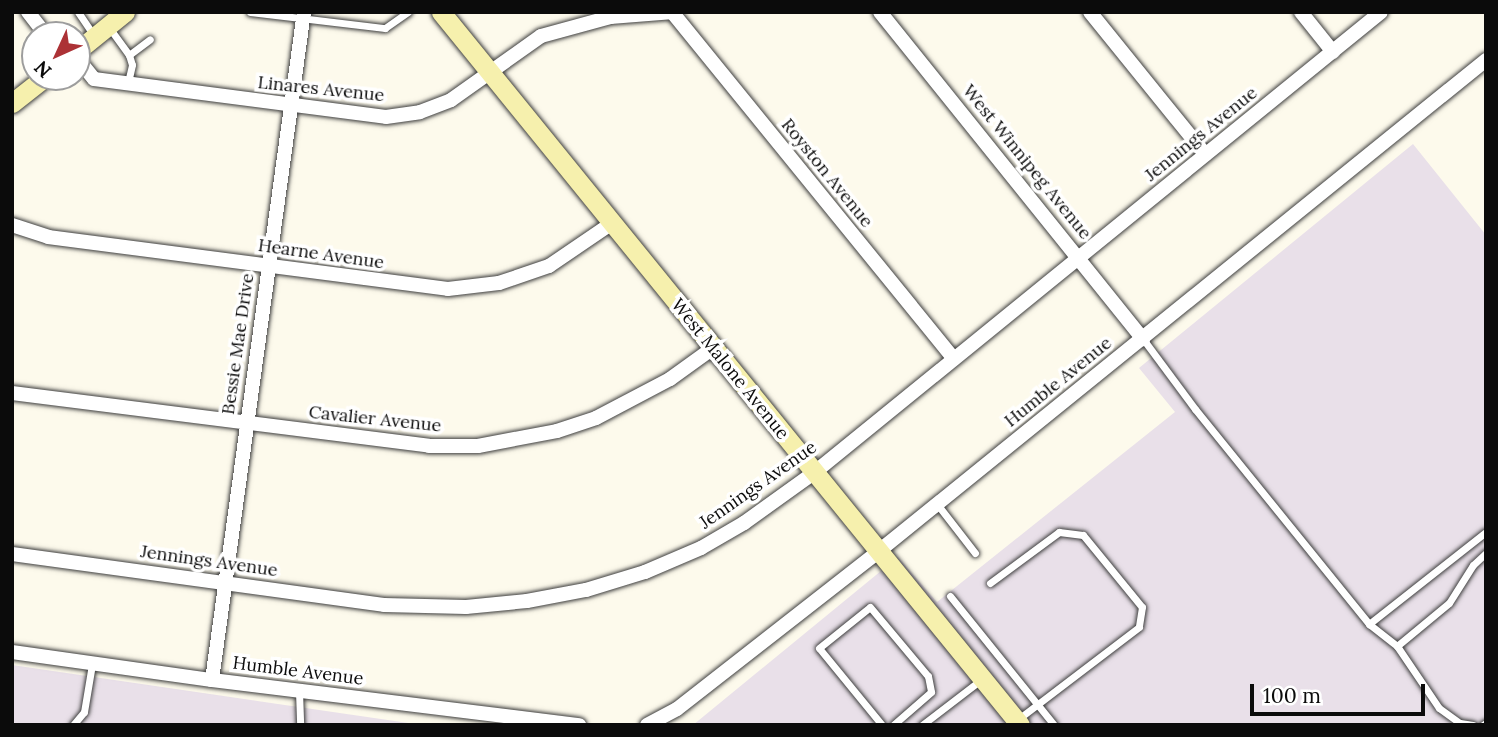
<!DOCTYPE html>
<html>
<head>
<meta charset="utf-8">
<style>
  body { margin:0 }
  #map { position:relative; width:1498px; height:737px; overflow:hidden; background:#fdfaec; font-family:Lora,serif }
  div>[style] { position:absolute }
  .industrial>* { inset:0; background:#e9e0e9 }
  .roads { filter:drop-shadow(0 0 2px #3e3e3e) drop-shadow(0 0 2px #3e3e3e) }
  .lane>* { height:7px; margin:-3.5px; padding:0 3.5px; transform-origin:3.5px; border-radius:3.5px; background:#fff }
  .street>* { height:14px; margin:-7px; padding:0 7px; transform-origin:7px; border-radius:7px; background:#fff }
  .secondary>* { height:19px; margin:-9.5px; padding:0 9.5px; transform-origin:9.5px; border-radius:9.5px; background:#f6f0ad }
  span { translate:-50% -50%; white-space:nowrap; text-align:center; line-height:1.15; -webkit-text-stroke:7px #fff; paint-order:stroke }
  .street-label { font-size:18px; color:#0b0b0b }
  .frame { position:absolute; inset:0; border:14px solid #0b0b0b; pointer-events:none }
  .north { position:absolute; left:21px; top:21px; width:70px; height:70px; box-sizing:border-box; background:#fff; border:2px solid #9d9d9d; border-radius:50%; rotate:225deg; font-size:19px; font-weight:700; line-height:28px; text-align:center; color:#0b0b0b }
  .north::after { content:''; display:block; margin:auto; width:24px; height:32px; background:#ac3236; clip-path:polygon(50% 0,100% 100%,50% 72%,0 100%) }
  .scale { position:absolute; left:1250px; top:684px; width:175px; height:32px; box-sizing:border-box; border:4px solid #0b0b0b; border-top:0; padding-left:9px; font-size:21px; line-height:24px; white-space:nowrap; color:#0b0b0b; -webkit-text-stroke:5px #fff; paint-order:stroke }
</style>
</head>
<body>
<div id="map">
  <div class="industrial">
    <i style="clip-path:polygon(1413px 144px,1486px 235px,1486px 725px,693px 725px,898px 557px,937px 602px,1175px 412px,1139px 368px)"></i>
    <i style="clip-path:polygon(12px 665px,422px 725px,12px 725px)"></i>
  </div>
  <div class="roads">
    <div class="lane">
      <i style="left:78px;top:12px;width:27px;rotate:56deg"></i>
      <i style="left:250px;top:12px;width:136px;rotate:6.8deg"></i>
      <i style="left:385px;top:28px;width:28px;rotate:-35deg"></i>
      <i style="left:108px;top:26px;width:36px;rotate:54deg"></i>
      <i style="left:129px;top:55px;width:10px;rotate:73deg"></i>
      <i style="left:132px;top:65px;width:18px;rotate:103deg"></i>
      <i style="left:129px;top:55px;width:26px;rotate:-37deg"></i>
      <i style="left:1143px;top:339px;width:87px;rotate:53.4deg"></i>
      <i style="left:1195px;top:409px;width:277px;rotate:51deg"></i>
      <i style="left:1369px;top:624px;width:36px;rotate:38deg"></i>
      <i style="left:1397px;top:646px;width:75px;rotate:55.9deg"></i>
      <i style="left:1439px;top:708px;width:26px;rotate:36deg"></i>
      <i style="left:1460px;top:723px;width:13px;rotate:9deg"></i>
      <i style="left:937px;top:504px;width:62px;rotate:52.2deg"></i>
      <i style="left:990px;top:583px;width:86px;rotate:-36.5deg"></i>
      <i style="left:1059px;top:532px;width:24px;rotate:7deg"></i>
      <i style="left:1083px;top:535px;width:93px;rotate:50.7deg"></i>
      <i style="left:1142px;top:607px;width:20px;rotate:99deg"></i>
      <i style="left:1139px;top:627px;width:153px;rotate:142.7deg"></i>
      <i style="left:950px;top:596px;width:166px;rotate:51.1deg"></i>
      <i style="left:1369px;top:624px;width:149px;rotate:-38.2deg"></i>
      <i style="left:1397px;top:646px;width:67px;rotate:-39.6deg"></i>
      <i style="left:1449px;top:603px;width:45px;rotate:-57.7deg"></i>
      <i style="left:1473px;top:565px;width:18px;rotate:-43deg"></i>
      <i style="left:299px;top:691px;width:34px;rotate:88deg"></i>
      <i style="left:73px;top:725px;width:17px;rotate:-50deg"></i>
      <i style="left:84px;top:712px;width:49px;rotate:-80.5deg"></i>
      <i style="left:882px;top:725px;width:99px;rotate:-129.3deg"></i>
      <i style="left:819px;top:648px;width:65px;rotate:-38.8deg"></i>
      <i style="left:870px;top:607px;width:90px;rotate:50deg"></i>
      <i style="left:928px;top:676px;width:16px;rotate:79deg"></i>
      <i style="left:931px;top:692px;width:50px;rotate:139deg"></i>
      <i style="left:922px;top:725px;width:76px;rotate:-37.5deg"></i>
      <i style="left:1483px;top:725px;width:4px;rotate:-34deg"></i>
    </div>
    <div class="street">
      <i style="left:28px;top:12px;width:29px;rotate:52deg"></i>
      <i style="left:672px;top:12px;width:446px;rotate:50.9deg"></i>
      <i style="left:880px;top:12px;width:420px;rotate:51.2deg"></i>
      <i style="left:1090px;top:12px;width:183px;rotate:51deg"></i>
      <i style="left:1301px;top:12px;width:51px;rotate:51.3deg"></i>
      <i style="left:77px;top:58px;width:27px;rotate:51deg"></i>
      <i style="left:94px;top:79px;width:294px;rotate:7.4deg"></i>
      <i style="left:386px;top:117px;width:34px;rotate:-8deg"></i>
      <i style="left:420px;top:112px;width:33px;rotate:-21deg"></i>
      <i style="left:451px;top:100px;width:110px;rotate:-35.4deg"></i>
      <i style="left:541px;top:36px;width:73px;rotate:-15.2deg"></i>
      <i style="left:611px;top:17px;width:62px;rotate:-4.6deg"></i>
      <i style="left:12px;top:225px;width:38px;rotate:18deg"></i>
      <i style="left:48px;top:237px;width:403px;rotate:7.4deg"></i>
      <i style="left:448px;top:289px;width:51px;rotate:-6.7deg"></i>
      <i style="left:499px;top:283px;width:53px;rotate:-18.8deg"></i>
      <i style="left:549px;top:266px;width:76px;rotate:-34.3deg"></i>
      <i style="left:12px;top:393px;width:420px;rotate:7.2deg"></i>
      <i style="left:429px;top:446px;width:49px"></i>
      <i style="left:478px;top:446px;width:80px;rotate:-10.8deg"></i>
      <i style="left:557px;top:431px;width:41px;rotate:-18.4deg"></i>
      <i style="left:596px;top:418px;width:84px;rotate:-27.8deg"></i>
      <i style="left:670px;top:379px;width:53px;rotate:-35.8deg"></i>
      <i style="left:12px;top:554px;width:375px;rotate:7.8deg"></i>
      <i style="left:384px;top:605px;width:82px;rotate:1.4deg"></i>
      <i style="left:466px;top:607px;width:61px;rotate:-5.6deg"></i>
      <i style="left:527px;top:601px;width:60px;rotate:-10.6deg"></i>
      <i style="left:586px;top:590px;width:62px;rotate:-17deg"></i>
      <i style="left:645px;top:572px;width:61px;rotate:-23.2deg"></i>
      <i style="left:701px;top:548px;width:50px;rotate:-30.2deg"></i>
      <i style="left:744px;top:523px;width:87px;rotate:-35.7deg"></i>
      <i style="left:815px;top:472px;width:729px;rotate:-39.1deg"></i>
      <i style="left:12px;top:652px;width:202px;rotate:8deg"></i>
      <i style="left:212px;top:680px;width:370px;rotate:7deg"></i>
      <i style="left:212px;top:680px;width:674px;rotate:-82.16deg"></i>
      <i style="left:647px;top:725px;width:34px;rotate:-28deg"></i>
      <i style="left:677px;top:709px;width:256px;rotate:-38deg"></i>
      <i style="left:879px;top:551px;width:781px;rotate:-38.97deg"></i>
    </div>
    <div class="secondary">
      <i style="left:441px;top:12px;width:918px;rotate:50.92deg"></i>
      <i style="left:77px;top:51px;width:62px;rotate:-39.1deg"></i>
      <i style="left:12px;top:103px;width:42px;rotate:-38.2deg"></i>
    </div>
  </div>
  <div class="street-label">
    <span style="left:321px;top:89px;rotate:6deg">Linares Avenue</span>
    <span style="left:1201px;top:134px;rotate:-39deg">Jennings Avenue</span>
    <span style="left:1027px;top:162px;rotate:51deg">West Winnipeg Avenue</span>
    <span style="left:827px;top:173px;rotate:51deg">Royston Avenue</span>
    <span style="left:321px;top:254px;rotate:8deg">Hearne Avenue</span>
    <span style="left:238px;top:344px;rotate:-82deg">Bessie Mae Drive</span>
    <span style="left:730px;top:369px;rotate:51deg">West Malone Avenue</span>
    <span style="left:1058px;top:382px;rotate:-39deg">Humble Avenue</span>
    <span style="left:375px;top:419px;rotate:6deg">Cavalier Avenue</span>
    <span style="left:758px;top:485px;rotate:-35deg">Jennings Avenue</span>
    <span style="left:209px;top:561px;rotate:8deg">Jennings Avenue</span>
    <span style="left:298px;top:671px;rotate:7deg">Humble Avenue</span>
  </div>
  <div class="frame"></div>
  <div class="north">N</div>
  <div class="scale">100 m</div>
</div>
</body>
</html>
